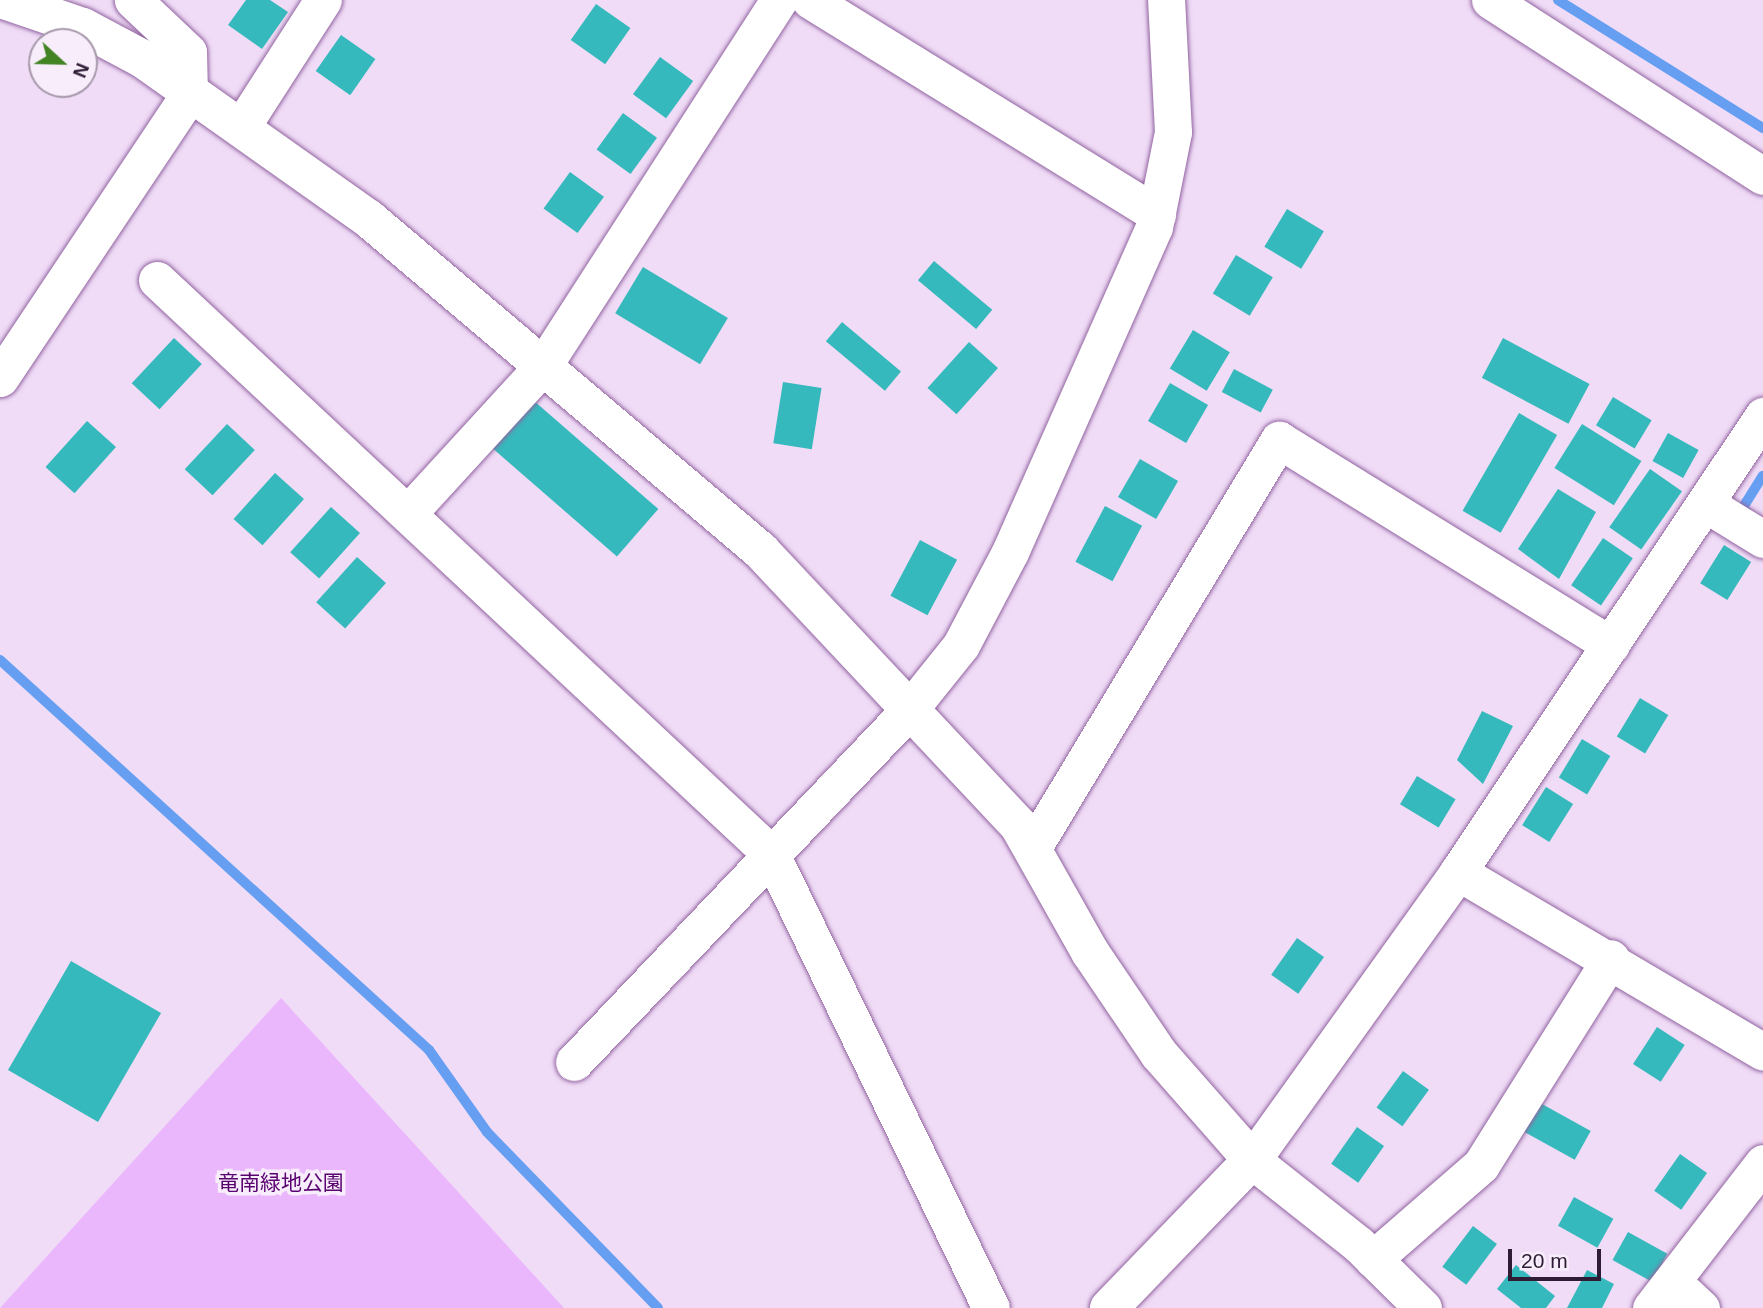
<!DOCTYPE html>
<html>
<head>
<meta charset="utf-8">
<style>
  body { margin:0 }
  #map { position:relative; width:1763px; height:1308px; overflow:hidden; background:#f0dcf7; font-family:Helvetica,"Noto Sans JP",sans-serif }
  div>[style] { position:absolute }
  .green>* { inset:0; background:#ebb7fc }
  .stream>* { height:10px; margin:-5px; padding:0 5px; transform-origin:5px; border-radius:5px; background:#669ff2 }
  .building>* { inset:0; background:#36b9bc; transform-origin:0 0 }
  .roads { filter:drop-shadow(0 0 2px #9163a0) drop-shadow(0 0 2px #9163a0) }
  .street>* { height:37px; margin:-18.5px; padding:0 18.5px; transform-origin:18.5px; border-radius:18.5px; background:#fff }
  .secondary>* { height:38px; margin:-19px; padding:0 19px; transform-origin:19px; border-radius:19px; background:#fff }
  span { translate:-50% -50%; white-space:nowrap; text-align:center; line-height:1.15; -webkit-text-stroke:7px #f7edfb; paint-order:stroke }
  .park-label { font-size:21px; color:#59016f }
  .north { position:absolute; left:28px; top:28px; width:70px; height:70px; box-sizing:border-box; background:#f7edfb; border:2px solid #a799ab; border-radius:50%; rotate:112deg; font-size:19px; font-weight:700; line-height:28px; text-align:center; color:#2e1b34 }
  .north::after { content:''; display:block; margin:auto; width:24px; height:32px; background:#428323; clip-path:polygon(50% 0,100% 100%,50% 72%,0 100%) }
  .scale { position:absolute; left:1508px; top:1249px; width:93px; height:32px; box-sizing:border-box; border:4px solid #2e1b34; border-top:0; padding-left:9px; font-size:21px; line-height:24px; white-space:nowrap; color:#2e1b34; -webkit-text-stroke:5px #f7edfb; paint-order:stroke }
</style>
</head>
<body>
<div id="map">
  <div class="green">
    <i style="clip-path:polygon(281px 998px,564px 1308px,0 1308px)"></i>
  </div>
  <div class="stream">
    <i style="left:1558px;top:0;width:242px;rotate:32deg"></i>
    <i style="left:1747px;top:512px;width:6px;rotate:-149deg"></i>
    <i style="left:1742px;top:509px;width:39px;rotate:-58deg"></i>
    <i style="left:0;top:660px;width:580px;rotate:42.27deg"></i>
    <i style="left:429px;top:1050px;width:100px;rotate:54.7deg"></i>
    <i style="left:487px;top:1132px;width:245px;rotate:45.8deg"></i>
  </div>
  <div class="building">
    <i style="clip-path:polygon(246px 0,270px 0,288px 12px,262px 49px,228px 25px)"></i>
    <i style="left:596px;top:4px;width:42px;height:44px;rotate:35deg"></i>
    <i style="left:341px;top:35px;width:42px;height:44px;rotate:35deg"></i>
    <i style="left:660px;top:57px;width:41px;height:46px;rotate:36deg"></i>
    <i style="left:623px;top:113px;width:42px;height:45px;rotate:36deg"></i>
    <i style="left:570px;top:172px;width:42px;height:45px;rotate:36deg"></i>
    <i style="left:1287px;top:209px;width:43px;height:44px;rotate:31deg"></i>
    <i style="left:1236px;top:255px;width:43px;height:45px;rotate:31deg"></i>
    <i style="left:934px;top:261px;width:76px;height:25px;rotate:40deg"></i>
    <i style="left:643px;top:267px;width:99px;height:54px;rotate:31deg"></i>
    <i style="left:842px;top:322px;width:77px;height:25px;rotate:40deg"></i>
    <i style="left:1193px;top:330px;width:43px;height:45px;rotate:31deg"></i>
    <i style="left:174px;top:338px;width:38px;height:62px;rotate:43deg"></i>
    <i style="left:1503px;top:338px;width:98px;height:45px;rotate:28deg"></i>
    <i style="left:969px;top:342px;width:39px;height:62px;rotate:42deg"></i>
    <i style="left:1234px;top:369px;width:44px;height:26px;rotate:28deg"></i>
    <i style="left:783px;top:382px;width:39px;height:62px;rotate:9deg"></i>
    <i style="left:1170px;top:383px;width:44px;height:44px;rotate:30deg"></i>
    <i style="left:1613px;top:397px;width:45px;height:33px;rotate:31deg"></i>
    <i style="left:533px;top:400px;width:166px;height:63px;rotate:41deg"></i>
    <i style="left:1519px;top:413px;width:44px;height:113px;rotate:30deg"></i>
    <i style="left:87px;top:421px;width:39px;height:62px;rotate:42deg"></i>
    <i style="left:227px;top:424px;width:38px;height:62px;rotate:43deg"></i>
    <i style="left:1582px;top:424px;width:70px;height:52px;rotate:32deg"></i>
    <i style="left:1668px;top:433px;width:35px;height:32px;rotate:29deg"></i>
    <i style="left:1140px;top:459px;width:44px;height:44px;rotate:30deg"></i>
    <i style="left:1650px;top:469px;width:39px;height:71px;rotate:35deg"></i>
    <i style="left:275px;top:473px;width:39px;height:62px;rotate:42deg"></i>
    <i style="clip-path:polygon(1558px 489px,1596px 512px,1559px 579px,1518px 549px)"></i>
    <i style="left:1105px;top:506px;width:42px;height:63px;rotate:28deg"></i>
    <i style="left:331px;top:507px;width:39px;height:61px;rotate:42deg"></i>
    <i style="left:1603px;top:538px;width:36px;height:57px;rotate:34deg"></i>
    <i style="left:920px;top:540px;width:42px;height:63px;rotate:28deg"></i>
    <i style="left:1724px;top:545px;width:32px;height:45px;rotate:32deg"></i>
    <i style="left:357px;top:557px;width:39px;height:61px;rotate:42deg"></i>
    <i style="left:1640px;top:698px;width:33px;height:45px;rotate:31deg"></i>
    <i style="clip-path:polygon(1482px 711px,1513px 726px,1483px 784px,1457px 760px)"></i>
    <i style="left:1582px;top:739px;width:33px;height:45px;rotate:31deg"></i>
    <i style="left:1417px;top:776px;width:45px;height:33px;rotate:31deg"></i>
    <i style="left:1546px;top:787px;width:32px;height:45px;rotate:32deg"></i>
    <i style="left:1297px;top:938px;width:33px;height:45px;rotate:35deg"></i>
    <i style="left:71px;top:961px;width:104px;height:126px;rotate:30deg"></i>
    <i style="left:1657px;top:1027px;width:33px;height:44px;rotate:33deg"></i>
    <i style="left:1403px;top:1071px;width:32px;height:45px;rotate:36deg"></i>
    <i style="left:1533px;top:1099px;width:66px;height:33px;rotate:29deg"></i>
    <i style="left:1357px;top:1127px;width:33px;height:45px;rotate:35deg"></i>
    <i style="left:1680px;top:1154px;width:33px;height:45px;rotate:35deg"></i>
    <i style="left:1574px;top:1197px;width:45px;height:33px;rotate:29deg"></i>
    <i style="left:1473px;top:1226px;width:30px;height:51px;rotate:37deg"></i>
    <i style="left:1628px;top:1232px;width:45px;height:32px;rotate:29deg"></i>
    <i style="clip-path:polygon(1516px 1265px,1555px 1296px,1546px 1308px,1521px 1308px,1497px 1289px)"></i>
    <i style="clip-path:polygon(1587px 1270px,1614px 1284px,1602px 1308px,1567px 1308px)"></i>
  </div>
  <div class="roads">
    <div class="street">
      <i style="left:810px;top:0;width:408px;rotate:31.7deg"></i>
      <i style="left:1490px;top:0;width:325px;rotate:32.8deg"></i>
      <i style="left:242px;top:126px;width:150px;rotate:-57.3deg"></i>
      <i style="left:157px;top:280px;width:841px;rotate:43.07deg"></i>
      <i style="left:771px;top:854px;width:504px;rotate:64.15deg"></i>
      <i style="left:0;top:378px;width:340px;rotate:-56.3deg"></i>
      <i style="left:189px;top:95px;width:43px;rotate:-91.3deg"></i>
      <i style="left:188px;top:52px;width:76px;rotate:-136.6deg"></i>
      <i style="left:1706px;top:504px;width:67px;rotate:31.6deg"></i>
      <i style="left:410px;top:511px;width:197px;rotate:-47.5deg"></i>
      <i style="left:543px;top:366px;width:435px;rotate:-57.2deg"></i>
      <i style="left:1032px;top:849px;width:478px;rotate:-58.9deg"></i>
      <i style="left:1279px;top:440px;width:390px;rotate:31.7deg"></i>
      <i style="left:1458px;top:872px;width:354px;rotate:30.5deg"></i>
      <i style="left:574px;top:1062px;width:486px;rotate:-46.4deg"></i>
      <i style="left:909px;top:710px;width:83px;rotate:-51.3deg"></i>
      <i style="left:961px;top:645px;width:105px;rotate:-62.2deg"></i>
      <i style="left:1010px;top:552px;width:355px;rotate:-66.1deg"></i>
      <i style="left:1154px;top:227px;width:97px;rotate:-78.7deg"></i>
      <i style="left:1173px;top:132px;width:132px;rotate:-93deg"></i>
      <i style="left:1373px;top:1259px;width:143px;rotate:-41deg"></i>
      <i style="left:1481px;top:1165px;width:244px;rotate:-57.9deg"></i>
      <i style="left:1674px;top:1283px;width:37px;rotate:43deg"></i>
      <i style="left:1423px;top:1308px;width:91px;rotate:-135.4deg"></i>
      <i style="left:1358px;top:1244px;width:135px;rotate:-141.6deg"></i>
      <i style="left:1252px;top:1160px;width:354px;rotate:-54.4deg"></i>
      <i style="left:1458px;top:872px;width:549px;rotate:-56.22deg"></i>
      <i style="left:1651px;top:1308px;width:183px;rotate:-52.3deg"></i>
    </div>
    <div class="secondary">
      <i style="left:4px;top:0;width:83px;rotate:18.9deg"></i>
      <i style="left:83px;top:27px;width:68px;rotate:28.1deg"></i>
      <i style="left:143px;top:59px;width:277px;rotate:35.3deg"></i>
      <i style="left:369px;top:219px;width:514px;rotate:40.26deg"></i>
      <i style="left:761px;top:551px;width:377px;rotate:46.8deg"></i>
      <i style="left:1019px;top:826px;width:145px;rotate:60.6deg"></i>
      <i style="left:1090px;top:952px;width:123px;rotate:55.9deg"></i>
      <i style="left:1159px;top:1054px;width:141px;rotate:48.7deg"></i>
      <i style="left:1252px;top:1160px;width:206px;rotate:134deg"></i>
    </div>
  </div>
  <div class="park-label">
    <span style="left:281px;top:1183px">竜南緑地公園</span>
  </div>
  <div class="north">N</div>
  <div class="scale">20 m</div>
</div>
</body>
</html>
